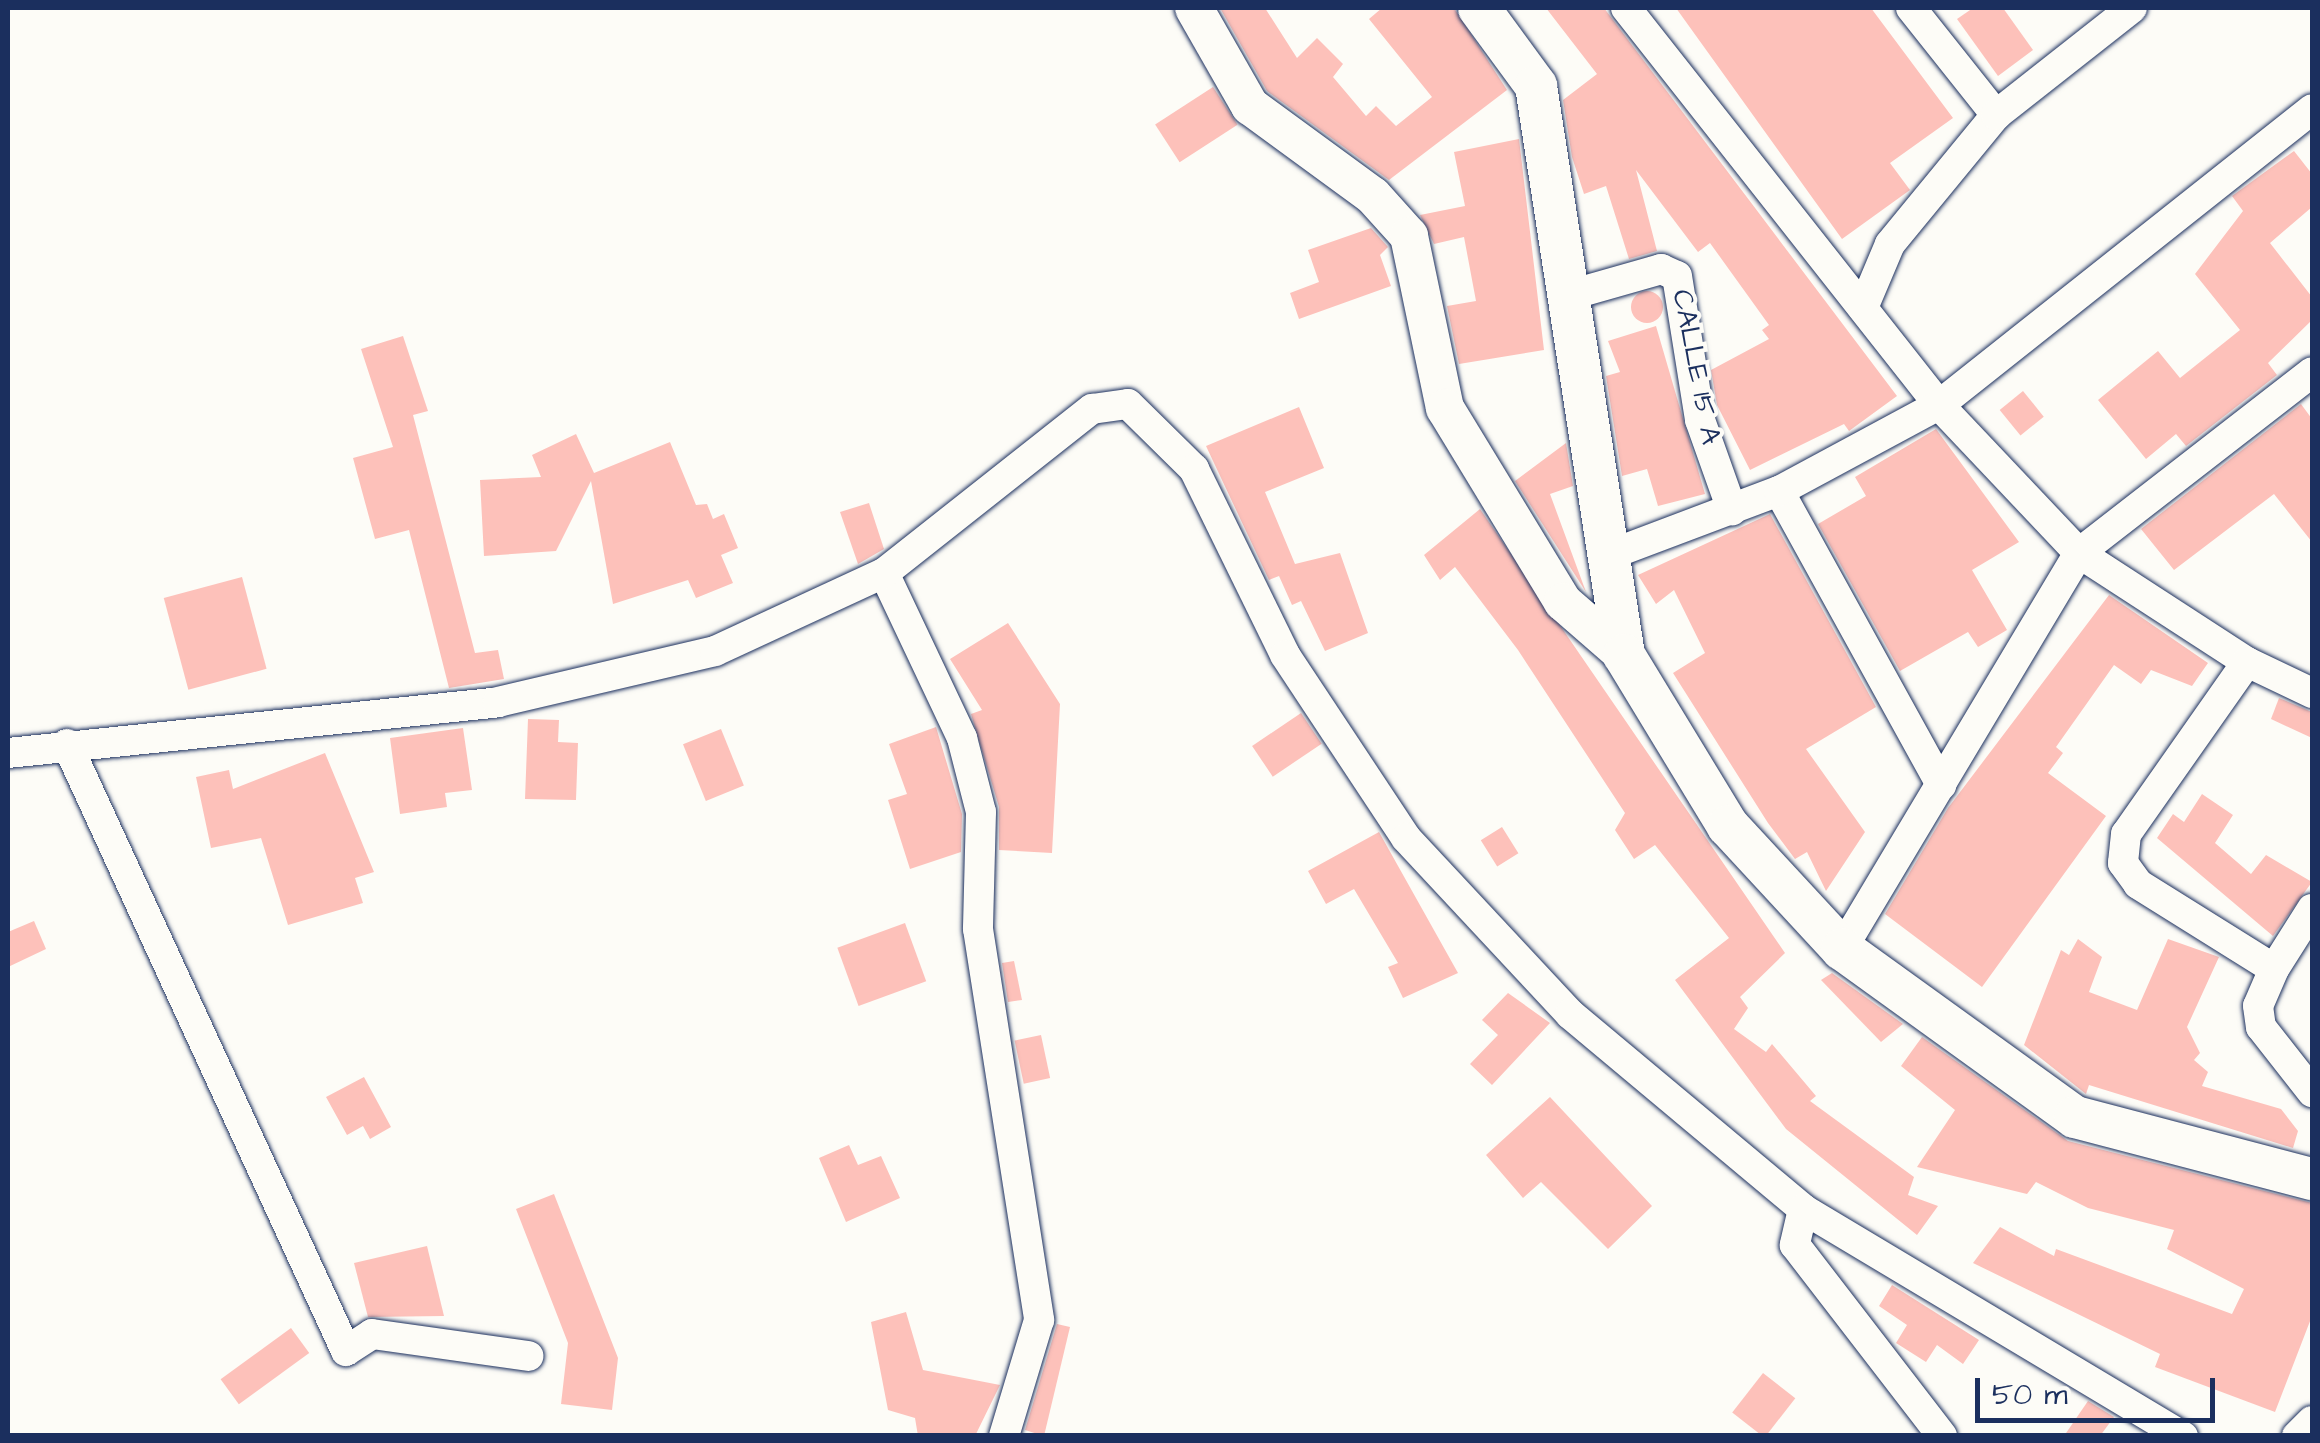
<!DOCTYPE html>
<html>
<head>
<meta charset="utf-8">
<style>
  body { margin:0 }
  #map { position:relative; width:2320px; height:1443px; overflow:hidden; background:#fdfcf7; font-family:"Architects Daughter",sans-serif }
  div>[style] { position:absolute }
  .building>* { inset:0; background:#fdc1ba; transform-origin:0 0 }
  .round { border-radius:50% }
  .roads { filter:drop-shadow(0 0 2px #1b2f5e) drop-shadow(0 0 2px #1b2f5e) }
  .minor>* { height:30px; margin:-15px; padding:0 15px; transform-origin:15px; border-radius:15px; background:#fdfcf7 }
  .tertiary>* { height:38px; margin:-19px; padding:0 19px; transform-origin:19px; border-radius:19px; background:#fdfcf7 }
  .secondary>* { height:42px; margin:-21px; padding:0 21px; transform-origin:21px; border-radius:21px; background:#fdfcf7 }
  span { translate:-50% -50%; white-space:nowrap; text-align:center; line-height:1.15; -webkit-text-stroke:8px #fdfcf7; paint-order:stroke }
  .street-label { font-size:28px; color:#1b2f5e }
  .frame { position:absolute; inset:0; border:10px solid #1b2f5e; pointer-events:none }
  .scale { position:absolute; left:1975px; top:1378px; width:240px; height:45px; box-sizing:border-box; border:5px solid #1b2f5e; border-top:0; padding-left:12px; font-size:30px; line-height:35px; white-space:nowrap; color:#1b2f5e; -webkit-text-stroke:8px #fdfcf7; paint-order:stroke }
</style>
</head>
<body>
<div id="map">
  <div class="building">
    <i style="clip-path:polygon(1220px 8px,1265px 8px,1297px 58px,1317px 38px,1343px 64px,1333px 77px,1366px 116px,1376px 106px,1396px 126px,1432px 97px,1369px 19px,1382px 8px,1454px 8px,1507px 90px,1389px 180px,1267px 91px)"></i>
    <i style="clip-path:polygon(1546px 8px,1604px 8px,1897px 396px,1849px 431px,1844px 424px,1750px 470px,1717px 405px,1711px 370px,1769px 339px,1762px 330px,1769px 325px,1710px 243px,1698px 252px,1636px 170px,1657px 251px,1629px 259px,1606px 186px,1584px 194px,1572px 157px,1563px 100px,1597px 74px)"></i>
    <i style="clip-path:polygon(1676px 8px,1871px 8px,1953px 118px,1890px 163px,1910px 190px,1842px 239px)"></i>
    <i style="clip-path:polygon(1973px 8px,2003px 8px,2033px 50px,1998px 76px,1957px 19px)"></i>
    <i style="left:1213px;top:87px;width:45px;height:69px;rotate:57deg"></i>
    <i style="clip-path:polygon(1519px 139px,1544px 350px,1459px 364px,1447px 306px,1476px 301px,1464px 237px,1434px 244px,1420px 215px,1465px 206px,1454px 152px)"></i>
    <i style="clip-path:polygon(2294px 151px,2312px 174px,2312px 207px,2270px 243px,2312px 297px,2312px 320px,2268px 363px,2277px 375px,2186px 446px,2176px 434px,2146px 459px,2098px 400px,2158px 351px,2180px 378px,2240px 330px,2195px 274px,2243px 211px,2232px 196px)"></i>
    <i style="clip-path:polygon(1371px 228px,1388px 247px,1380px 255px,1391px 286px,1299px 319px,1290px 293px,1319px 282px,1308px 250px)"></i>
    <i class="round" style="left:1631px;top:291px;width:32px;height:32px"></i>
    <i style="clip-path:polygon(1656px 326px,1705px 494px,1658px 506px,1647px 469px,1622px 476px,1606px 376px,1620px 372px,1608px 341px)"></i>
    <i style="clip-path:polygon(403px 336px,428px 411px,413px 415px,475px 653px,498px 650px,504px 679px,449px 688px,409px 530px,375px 539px,353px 458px,393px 447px,361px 349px)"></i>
    <i style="left:2023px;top:391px;width:33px;height:30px;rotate:51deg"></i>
    <i style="clip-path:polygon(2301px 404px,2312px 419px,2312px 542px,2274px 494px,2174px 570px,2141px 529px)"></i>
    <i style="clip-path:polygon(1299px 407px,1324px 468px,1265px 492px,1295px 564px,1340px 553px,1368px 633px,1325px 651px,1301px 601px,1292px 605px,1279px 576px,1269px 580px,1206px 446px)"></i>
    <i style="clip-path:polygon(1936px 429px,2019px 542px,1972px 570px,2007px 630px,1978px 647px,1968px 632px,1900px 671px,1818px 524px,1866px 496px,1855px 477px)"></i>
    <i style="clip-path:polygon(576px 434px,594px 473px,670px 442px,696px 505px,707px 504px,713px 519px,724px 514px,738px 548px,721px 555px,733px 583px,696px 598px,688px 580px,613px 604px,591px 481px,556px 551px,484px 556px,480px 480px,541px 477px,532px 455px)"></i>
    <i style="clip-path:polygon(1566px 443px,1573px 486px,1550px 494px,1586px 592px,1515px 481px)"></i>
    <i style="clip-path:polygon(869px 503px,884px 549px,858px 564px,840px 512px)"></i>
    <i style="clip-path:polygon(1480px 509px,1785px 953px,1740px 997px,1748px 1008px,1734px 1029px,1766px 1052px,1772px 1044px,1816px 1096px,1810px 1101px,1914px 1177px,1908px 1195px,1938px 1206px,1917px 1235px,1786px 1129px,1675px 980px,1729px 938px,1655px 845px,1634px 859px,1615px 830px,1625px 813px,1518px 650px,1455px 567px,1440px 580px,1424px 555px)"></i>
    <i style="clip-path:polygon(1770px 514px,1876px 707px,1806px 749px,1865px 832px,1826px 891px,1807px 852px,1795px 859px,1768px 823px,1673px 673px,1705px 653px,1674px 590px,1656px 604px,1638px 575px)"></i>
    <i style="left:242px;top:577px;width:95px;height:81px;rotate:75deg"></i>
    <i style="clip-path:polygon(2109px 595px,2208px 663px,2192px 686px,2151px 670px,2141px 684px,2114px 665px,2056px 747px,2063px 753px,2048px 773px,2106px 816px,1982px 987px,1885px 914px,1948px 808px)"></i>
    <i style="clip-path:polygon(1008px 623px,1060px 704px,1052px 853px,999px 850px,999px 807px,971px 714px,982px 710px,950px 659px)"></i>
    <i style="clip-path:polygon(2279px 698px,2312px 712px,2312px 738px,2271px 719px)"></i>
    <i style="left:1301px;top:713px;width:37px;height:59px;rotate:56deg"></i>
    <i style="clip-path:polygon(528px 719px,559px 720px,558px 742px,578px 743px,576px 800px,525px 799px)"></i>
    <i style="clip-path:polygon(936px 727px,962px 814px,961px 852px,910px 869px,888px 800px,907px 794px,889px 744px)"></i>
    <i style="clip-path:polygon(463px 728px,472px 790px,445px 793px,447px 807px,400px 814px,390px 738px)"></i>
    <i style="left:721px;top:729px;width:61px;height:41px;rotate:68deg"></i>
    <i style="clip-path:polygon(325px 753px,374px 872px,355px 878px,363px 903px,288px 925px,261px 838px,211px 848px,196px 777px,229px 770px,233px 789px)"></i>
    <i style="clip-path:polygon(2202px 794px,2233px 815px,2215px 843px,2251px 874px,2266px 855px,2312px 882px,2273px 936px,2157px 838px,2173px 814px,2184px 822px)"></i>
    <i style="left:1502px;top:827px;width:31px;height:25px;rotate:58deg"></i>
    <i style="clip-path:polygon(1379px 832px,1458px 973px,1403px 998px,1388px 967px,1398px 963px,1354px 889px,1326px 904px,1308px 871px)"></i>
    <i style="clip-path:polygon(34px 921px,46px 949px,8px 967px,8px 932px)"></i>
    <i style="left:905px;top:923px;width:62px;height:72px;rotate:70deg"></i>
    <i style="clip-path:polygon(2078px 939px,2102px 957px,2089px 992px,2137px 1010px,2168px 939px,2219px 957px,2187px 1027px,2200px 1053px,2194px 1060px,2208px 1072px,2202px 1086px,2281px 1109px,2298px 1131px,2293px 1148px,2089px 1085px,2086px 1094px,2024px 1045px,2061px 950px,2069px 955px)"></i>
    <i style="clip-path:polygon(1014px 961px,1022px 1000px,1008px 1002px,1002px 963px)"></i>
    <i style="clip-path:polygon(1832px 973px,1903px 1024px,1881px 1042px,1821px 980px)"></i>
    <i style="clip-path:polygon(1508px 993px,1550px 1023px,1492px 1085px,1470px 1064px,1498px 1035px,1482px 1020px)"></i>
    <i style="left:1041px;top:1035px;width:44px;height:27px;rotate:78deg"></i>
    <i style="clip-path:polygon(1922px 1037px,2068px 1141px,2312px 1203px,2312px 1316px,2275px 1412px,2155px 1367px,2160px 1354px,1973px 1263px,2000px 1227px,2054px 1256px,2056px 1249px,2232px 1314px,2244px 1289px,2167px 1249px,2174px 1230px,2088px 1208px,2036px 1182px,2027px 1194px,1917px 1167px,1955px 1110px,1901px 1066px)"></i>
    <i style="clip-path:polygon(364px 1077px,391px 1127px,370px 1139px,363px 1126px,347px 1135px,326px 1097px)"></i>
    <i style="clip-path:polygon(1550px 1097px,1652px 1206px,1608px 1249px,1541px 1182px,1523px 1198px,1486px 1155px)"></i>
    <i style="clip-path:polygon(849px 1145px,858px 1165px,881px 1156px,900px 1198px,846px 1222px,819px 1158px)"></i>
    <i style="clip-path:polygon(554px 1194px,618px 1358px,612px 1410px,561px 1404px,568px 1343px,516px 1209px)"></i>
    <i style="clip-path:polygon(427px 1246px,444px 1316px,368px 1317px,354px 1263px)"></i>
    <i style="clip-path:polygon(1892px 1285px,1979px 1340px,1963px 1364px,1937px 1345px,1926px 1362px,1896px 1343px,1907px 1325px,1879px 1306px)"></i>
    <i style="clip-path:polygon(906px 1312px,923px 1370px,1000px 1385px,975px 1436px,918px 1436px,915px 1418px,888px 1410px,871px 1322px)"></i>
    <i style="clip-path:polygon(1057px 1324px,1070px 1327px,1044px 1436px,1025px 1430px)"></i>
    <i style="left:291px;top:1328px;width:31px;height:87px;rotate:54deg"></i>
    <i style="left:1763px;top:1373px;width:41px;height:50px;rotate:38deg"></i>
    <i style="clip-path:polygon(2088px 1401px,2114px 1417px,2100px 1436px,2064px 1436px)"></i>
  </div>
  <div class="roads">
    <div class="minor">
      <i style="left:1626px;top:8px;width:506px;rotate:51.75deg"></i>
      <i style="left:1939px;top:405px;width:204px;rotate:46.6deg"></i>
      <i style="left:2079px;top:553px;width:200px;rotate:33deg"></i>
      <i style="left:2247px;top:662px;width:72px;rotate:25.5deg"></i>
      <i style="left:1911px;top:8px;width:137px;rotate:51.5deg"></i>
      <i style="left:1570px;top:295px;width:95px;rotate:-15.9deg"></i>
      <i style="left:1661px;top:269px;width:17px;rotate:24deg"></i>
      <i style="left:1677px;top:276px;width:146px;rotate:80.9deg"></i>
      <i style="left:1700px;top:420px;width:96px;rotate:70.4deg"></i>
      <i style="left:1863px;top:308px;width:69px;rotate:-67.1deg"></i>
      <i style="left:1890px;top:244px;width:167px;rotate:-50.6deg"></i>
      <i style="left:1996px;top:115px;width:173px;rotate:-38.2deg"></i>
      <i style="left:1779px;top:491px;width:336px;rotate:61.1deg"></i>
      <i style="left:1604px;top:557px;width:187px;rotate:-20.7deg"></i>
      <i style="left:1779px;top:491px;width:182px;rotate:-28.3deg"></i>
      <i style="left:1939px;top:405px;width:476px;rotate:-38.4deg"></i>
      <i style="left:884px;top:573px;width:183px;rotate:64.7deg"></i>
      <i style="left:962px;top:738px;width:76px;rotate:75.6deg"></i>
      <i style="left:981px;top:812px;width:117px;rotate:91.5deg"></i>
      <i style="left:978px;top:929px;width:396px;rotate:81.1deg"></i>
      <i style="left:1039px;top:1320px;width:121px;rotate:106.8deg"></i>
      <i style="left:2247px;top:662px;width:210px;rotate:125.1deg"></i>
      <i style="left:2126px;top:834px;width:29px;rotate:96deg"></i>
      <i style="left:2123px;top:863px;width:26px;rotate:54deg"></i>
      <i style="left:2138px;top:884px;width:160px;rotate:32deg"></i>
      <i style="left:2274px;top:969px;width:40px;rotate:113.4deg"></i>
      <i style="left:2258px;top:1006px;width:21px;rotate:82deg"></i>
      <i style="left:2261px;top:1027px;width:83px;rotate:51.9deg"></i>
      <i style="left:67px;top:744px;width:668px;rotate:65.31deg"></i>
      <i style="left:346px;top:1351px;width:31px;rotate:-33deg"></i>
      <i style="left:372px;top:1334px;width:158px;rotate:8deg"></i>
      <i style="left:8px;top:753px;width:493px;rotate:-5.9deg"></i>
      <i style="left:498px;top:702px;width:223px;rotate:-13.2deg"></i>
      <i style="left:715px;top:651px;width:186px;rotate:-24.8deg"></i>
      <i style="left:884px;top:573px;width:265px;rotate:-38.3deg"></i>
      <i style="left:1092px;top:409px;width:36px;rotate:-8deg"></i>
      <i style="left:1128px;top:404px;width:93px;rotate:44.6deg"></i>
      <i style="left:1194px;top:469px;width:207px;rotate:63.9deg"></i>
      <i style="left:1285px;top:655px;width:219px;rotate:56.5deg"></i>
      <i style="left:1406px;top:838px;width:241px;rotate:47deg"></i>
      <i style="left:1570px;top:1014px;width:304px;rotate:39.9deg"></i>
      <i style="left:1803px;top:1209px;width:443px;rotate:30.9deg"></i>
      <i style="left:1842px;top:949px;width:462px;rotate:-59.1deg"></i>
      <i style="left:2079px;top:553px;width:295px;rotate:-37.8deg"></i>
      <i style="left:2274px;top:969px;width:71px;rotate:-57.7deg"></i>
      <i style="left:1803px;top:1209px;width:37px;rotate:103deg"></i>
      <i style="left:1795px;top:1245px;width:241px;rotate:52.4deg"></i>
      <i style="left:2297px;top:1436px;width:21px;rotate:-45deg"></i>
    </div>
    <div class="tertiary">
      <i style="left:1194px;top:8px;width:113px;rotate:60.3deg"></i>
      <i style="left:1250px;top:106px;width:152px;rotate:36.2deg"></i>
      <i style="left:1373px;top:196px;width:54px;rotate:48deg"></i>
      <i style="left:1409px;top:236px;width:176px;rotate:78.2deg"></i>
      <i style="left:1445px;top:408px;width:227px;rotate:58.7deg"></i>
      <i style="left:1563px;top:602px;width:81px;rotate:41deg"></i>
    </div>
    <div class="secondary">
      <i style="left:1479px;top:8px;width:97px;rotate:53.8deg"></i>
      <i style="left:1536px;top:86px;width:576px;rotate:81.21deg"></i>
      <i style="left:1624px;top:655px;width:200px;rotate:58.7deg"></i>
      <i style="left:1728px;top:826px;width:168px;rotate:47.2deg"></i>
      <i style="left:1842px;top:949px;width:287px;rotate:35.8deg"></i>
      <i style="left:2075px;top:1117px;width:245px;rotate:14.7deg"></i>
    </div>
  </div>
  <div class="street-label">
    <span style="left:1696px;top:367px;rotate:79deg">CALLE 15 A</span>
  </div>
  <div class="frame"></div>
  <div class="scale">50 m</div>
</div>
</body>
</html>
